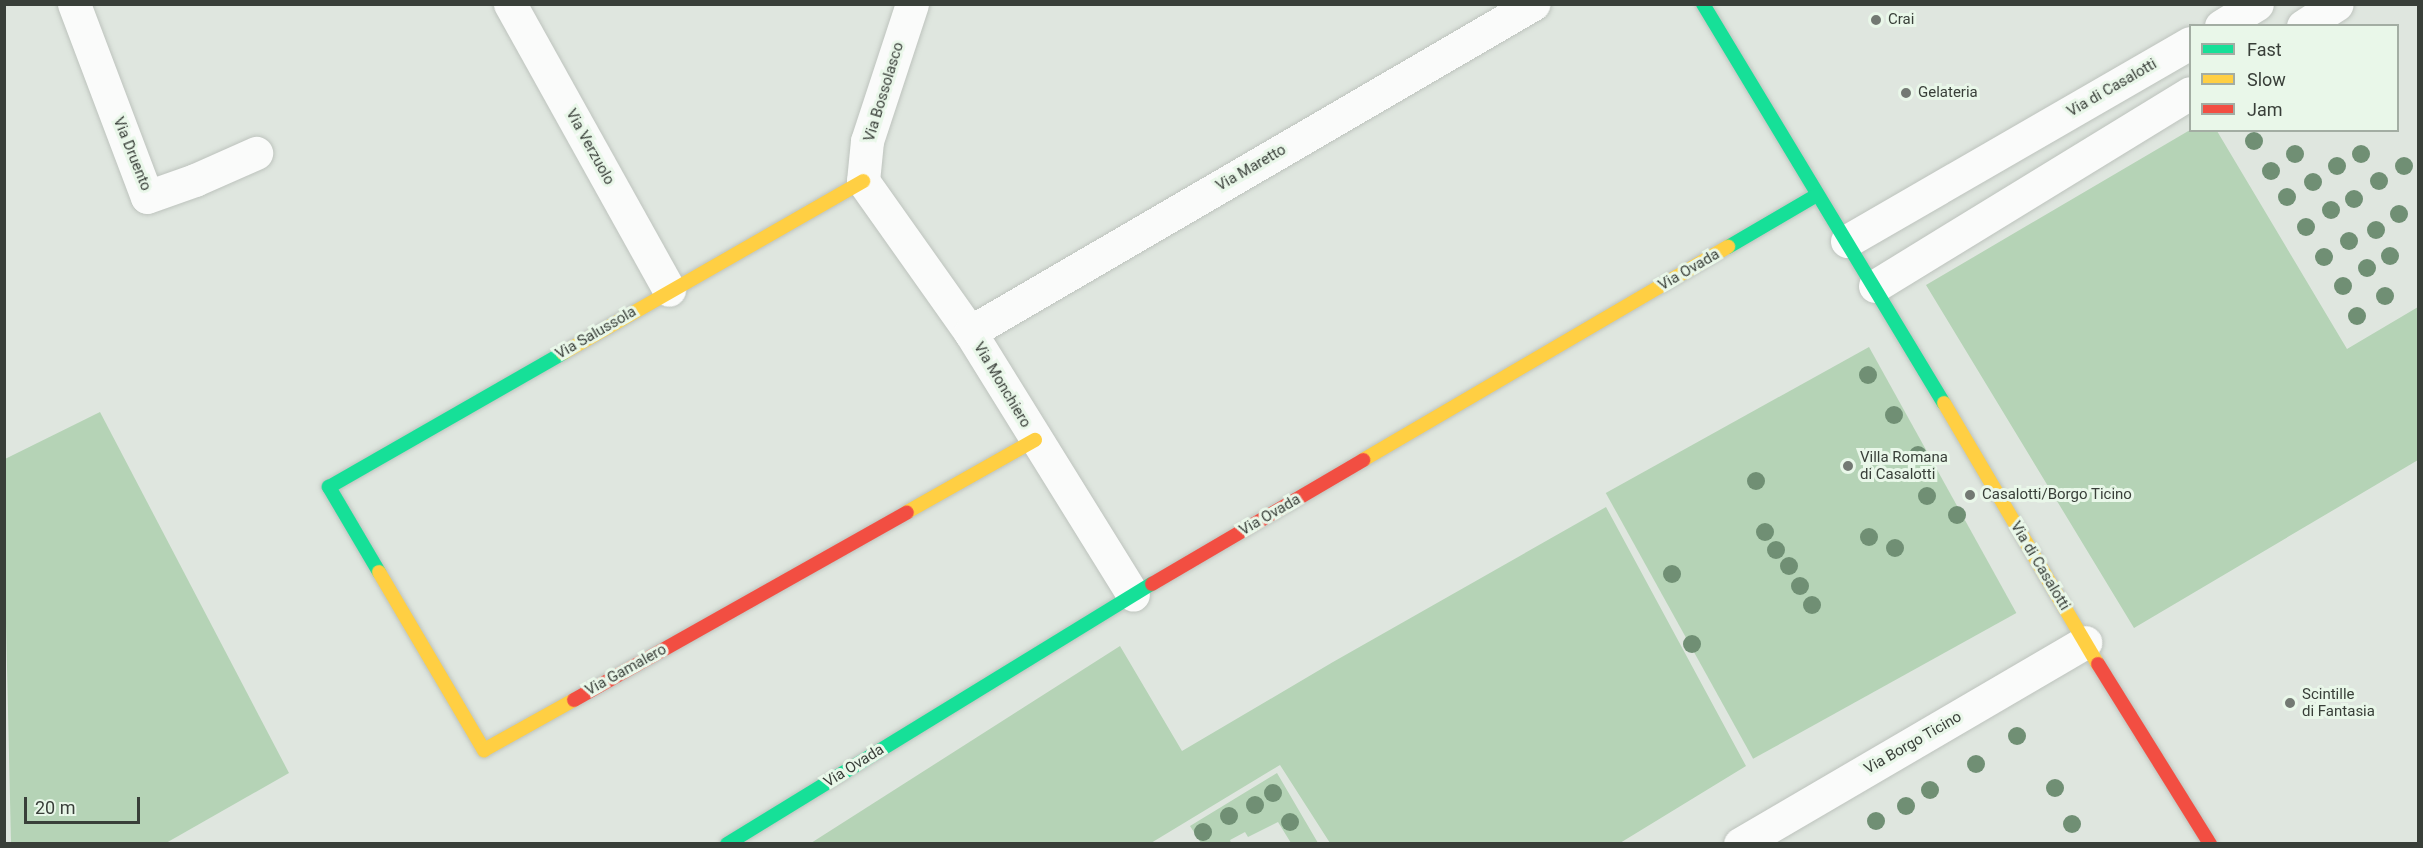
<!DOCTYPE html>
<html>
<head>
<meta charset="utf-8">
<style>
  body { margin:0 }
  #map { position:relative; width:2423px; height:848px; overflow:hidden; background:#dfe6df; font-family:Roboto,sans-serif }
  div>[style] { position:absolute }
  .green>* { inset:0; background:#b5d3b6; transform-origin:0 0 }
  .roads { filter:drop-shadow(0 0 2px #bdc3bd) drop-shadow(0 0 2px #bdc3bd) }
  .street>* { height:33px; margin:-16.5px; padding:0 16.5px; transform-origin:16.5px; border-radius:16.5px; background:#fafbfa }
  .fast>* { height:14px; margin:-7px; padding:0 7px; transform-origin:7px; border-radius:7px; background:#16e098 }
  .slow>* { height:14px; margin:-7px; padding:0 7px; transform-origin:7px; border-radius:7px; background:#ffcf43 }
  .jam>* { height:14px; margin:-7px; padding:0 7px; transform-origin:7px; border-radius:7px; background:#f24e42 }
  .trees>* { width:18px; height:18px; margin:-9px; border-radius:50%; background:#708f74 }
  .dots>* { width:16px; height:16px; translate:-50% -50%; box-sizing:border-box; border:3px solid #e9f7e9; border-radius:50% }
  span { translate:-50% -50%; white-space:nowrap; text-align:center; line-height:1.15; -webkit-text-stroke:6px #e9f7e9; paint-order:stroke }
  .poi-label { font-size:15px; color:#393f39 }
  .left { translate:0 -50%; text-align:left }
  .street-label { font-size:15px; color:#393f39 }
  .frame { position:absolute; inset:0; border:6px solid #393f39; pointer-events:none }
  .legend { position:absolute; left:2189px; top:24px; width:210px; height:108px; box-sizing:border-box; background:#e9f7e9; border:2px solid #a3ada3; margin:0; padding:8px 10px; list-style:none; font-size:18px; color:#393f39 }
  .legend li { display:flex; align-items:center; gap:12px; height:30px }
  .legend b { width:30px; border:2px solid #a3ada3 }
  .scale { position:absolute; left:24px; top:797px; width:116px; height:27px; box-sizing:border-box; border:3px solid #393f39; border-top:0; padding-left:8px; font-size:18px; line-height:21px; white-space:nowrap; color:#393f39; -webkit-text-stroke:4px #e9f7e9; paint-order:stroke }
</style>
</head>
<body>
<div id="map">
  <div class="green">
    <i style="clip-path:polygon(2190px 130px,2217px 131px,2347px 349px,2418px 307px,2418px 460px,2134px 628px,1926px 285px)"></i>
    <i style="left:1869px;top:347px;width:304px;height:301px;rotate:61deg"></i>
    <i style="clip-path:polygon(100px 412px,289px 773px,166px 843px,11px 843px,5px 579px,5px 459px)"></i>
    <i style="clip-path:polygon(1606px 507px,1746px 766px,1620px 843px,1330px 843px,1280px 765px,1151px 843px,811px 843px,1120px 646px,1182px 751px,1333px 662px)"></i>
    <i style="clip-path:polygon(1277px 773px,1318px 843px,1291px 843px,1278px 822px,1248px 837px,1245px 832px,1230px 840px,1231px 843px,1201px 843px,1190px 826px)"></i>
  </div>
  <div class="roads">
    <div class="street">
      <i style="left:74px;top:4px;width:206px;rotate:69.3deg"></i>
      <i style="left:147px;top:197px;width:51px;rotate:-19.5deg"></i>
      <i style="left:195px;top:180px;width:67px;rotate:-23.9deg"></i>
      <i style="left:510px;top:4px;width:327px;rotate:60.9deg"></i>
      <i style="left:912px;top:4px;width:144px;rotate:108.2deg"></i>
      <i style="left:867px;top:141px;width:40px;rotate:95.7deg"></i>
      <i style="left:863px;top:181px;width:185px;rotate:54.7deg"></i>
      <i style="left:970px;top:332px;width:309px;rotate:58.2deg"></i>
      <i style="left:2221px;top:26px;width:42px;rotate:-31.4deg"></i>
      <i style="left:2303px;top:26px;width:40px;rotate:-32.9deg"></i>
      <i style="left:1847px;top:241px;width:396px;rotate:-30deg"></i>
      <i style="left:1875px;top:286px;width:369px;rotate:-31.5deg"></i>
      <i style="left:970px;top:332px;width:652px;rotate:-30.22deg"></i>
      <i style="left:1740px;top:844px;width:400px;rotate:-30.3deg"></i>
    </div>
    <div class="fast">
      <i style="left:1703px;top:4px;width:466px;rotate:58.9deg"></i>
      <i style="left:1728px;top:247px;width:103px;rotate:-30.3deg"></i>
      <i style="left:379px;top:572px;width:99px;rotate:-120.5deg"></i>
      <i style="left:329px;top:487px;width:270px;rotate:-29.8deg"></i>
      <i style="left:727px;top:844px;width:498px;rotate:-31.5deg"></i>
    </div>
    <div class="slow">
      <i style="left:563px;top:353px;width:346px;rotate:-29.8deg"></i>
      <i style="left:1944px;top:403px;width:303px;rotate:59.5deg"></i>
      <i style="left:1363px;top:460px;width:423px;rotate:-30.3deg"></i>
      <i style="left:907px;top:512px;width:147px;rotate:-29.4deg"></i>
      <i style="left:379px;top:572px;width:207px;rotate:59.5deg"></i>
      <i style="left:484px;top:750px;width:103px;rotate:-29.1deg"></i>
    </div>
    <div class="jam">
      <i style="left:1152px;top:584px;width:245px;rotate:-30.4deg"></i>
      <i style="left:2098px;top:664px;width:212px;rotate:58.1deg"></i>
      <i style="left:574px;top:700px;width:382px;rotate:-29.4deg"></i>
    </div>
  </div>
  <div class="trees">
    <i style="left:2254px;top:141px"></i>
    <i style="left:2295px;top:154px"></i>
    <i style="left:2361px;top:154px"></i>
    <i style="left:2337px;top:166px"></i>
    <i style="left:2404px;top:166px"></i>
    <i style="left:2271px;top:171px"></i>
    <i style="left:2379px;top:181px"></i>
    <i style="left:2313px;top:182px"></i>
    <i style="left:2287px;top:197px"></i>
    <i style="left:2354px;top:199px"></i>
    <i style="left:2331px;top:210px"></i>
    <i style="left:2399px;top:214px"></i>
    <i style="left:2306px;top:227px"></i>
    <i style="left:2376px;top:230px"></i>
    <i style="left:2349px;top:241px"></i>
    <i style="left:2390px;top:256px"></i>
    <i style="left:2324px;top:257px"></i>
    <i style="left:2367px;top:268px"></i>
    <i style="left:2343px;top:286px"></i>
    <i style="left:2385px;top:296px"></i>
    <i style="left:2357px;top:316px"></i>
    <i style="left:1868px;top:375px"></i>
    <i style="left:1894px;top:415px"></i>
    <i style="left:1918px;top:455px"></i>
    <i style="left:1756px;top:481px"></i>
    <i style="left:1927px;top:496px"></i>
    <i style="left:1957px;top:515px"></i>
    <i style="left:1765px;top:532px"></i>
    <i style="left:1869px;top:537px"></i>
    <i style="left:1895px;top:548px"></i>
    <i style="left:1776px;top:550px"></i>
    <i style="left:1789px;top:566px"></i>
    <i style="left:1672px;top:574px"></i>
    <i style="left:1800px;top:586px"></i>
    <i style="left:1812px;top:605px"></i>
    <i style="left:1692px;top:644px"></i>
    <i style="left:2017px;top:736px"></i>
    <i style="left:1976px;top:764px"></i>
    <i style="left:2055px;top:788px"></i>
    <i style="left:1930px;top:790px"></i>
    <i style="left:1273px;top:793px"></i>
    <i style="left:1255px;top:805px"></i>
    <i style="left:1906px;top:806px"></i>
    <i style="left:1229px;top:816px"></i>
    <i style="left:1876px;top:821px"></i>
    <i style="left:1290px;top:822px"></i>
    <i style="left:2072px;top:824px"></i>
    <i style="left:1203px;top:832px"></i>
  </div>
  <div class="dots">
    <i style="left:1876px;top:20px;background:#737973"></i>
    <i style="left:1906px;top:93px;background:#737973"></i>
    <i style="left:1848px;top:466px;background:#737973"></i>
    <i style="left:1970px;top:495px;background:#737973"></i>
    <i style="left:2290px;top:703px;background:#737973"></i>
  </div>
  <div class="poi-label">
    <span class="left" style="left:1888px;top:20px">Crai</span>
    <span class="left" style="left:1918px;top:93px">Gelateria</span>
    <span class="left" style="left:1860px;top:466px">Villa Romana<br>di Casalotti</span>
    <span class="left" style="left:1982px;top:495px">Casalotti/Borgo Ticino</span>
    <span class="left" style="left:2302px;top:703px">Scintille<br>di Fantasia</span>
  </div>
  <div class="street-label">
    <span style="left:2112px;top:88px;rotate:-30deg">Via di Casalotti</span>
    <span style="left:884px;top:92px;rotate:-73deg">Via Bossolasco</span>
    <span style="left:590px;top:147px;rotate:61deg">Via Verzuolo</span>
    <span style="left:132px;top:154px;rotate:68deg">Via Druento</span>
    <span style="left:1251px;top:168px;rotate:-30deg">Via Maretto</span>
    <span style="left:1689px;top:270px;rotate:-30deg">Via Ovada</span>
    <span style="left:596px;top:333px;rotate:-30deg">Via Salussola</span>
    <span style="left:1002px;top:385px;rotate:59deg">Via Monchiero</span>
    <span style="left:1270px;top:515px;rotate:-30deg">Via Ovada</span>
    <span style="left:2040px;top:566px;rotate:59deg">Via di Casalotti</span>
    <span style="left:626px;top:670px;rotate:-29deg">Via Gamalero</span>
    <span style="left:1913px;top:743px;rotate:-30deg">Via Borgo Ticino</span>
    <span style="left:854px;top:766px;rotate:-32deg">Via Ovada</span>
  </div>
  <div class="frame"></div>
  <ul class="legend">
  <li><b style="height:8px;background:#16e098"></b>Fast</li>
  <li><b style="height:8px;background:#ffcf43"></b>Slow</li>
  <li><b style="height:8px;background:#f24e42"></b>Jam</li>
  </ul>
  <div class="scale">20 m</div>
</div>
</body>
</html>
